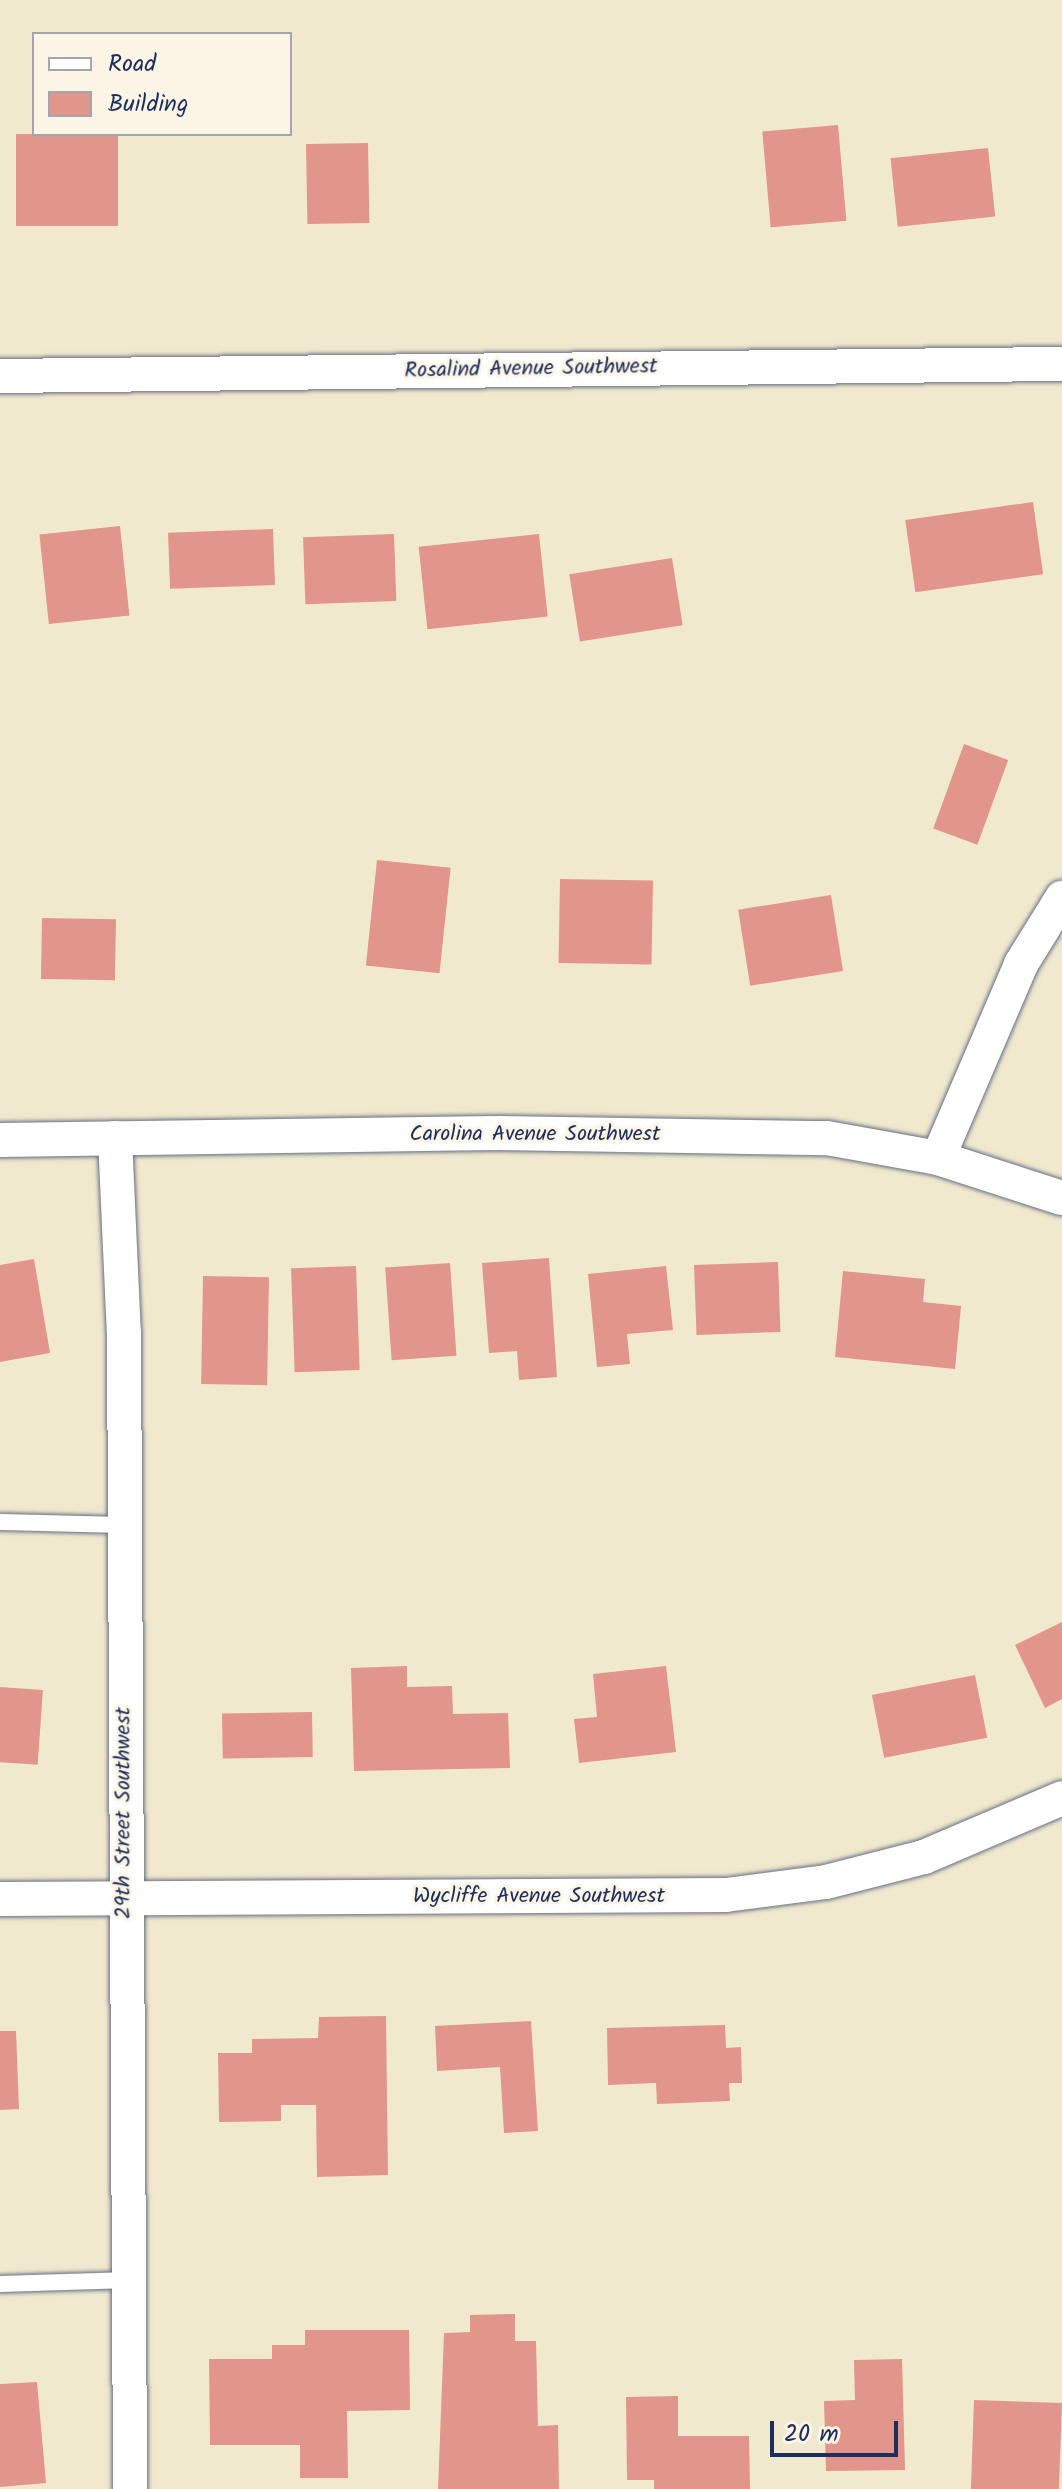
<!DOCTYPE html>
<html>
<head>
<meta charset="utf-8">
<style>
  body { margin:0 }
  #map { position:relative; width:1062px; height:2489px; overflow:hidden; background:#f1e9ce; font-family:Kalam,sans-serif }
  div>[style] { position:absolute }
  .building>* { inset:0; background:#e2958a; transform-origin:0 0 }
  .roads { filter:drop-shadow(0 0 2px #667085) drop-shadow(0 0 2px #667085) }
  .service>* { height:16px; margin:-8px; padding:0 8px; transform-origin:8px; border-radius:8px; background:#fff }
  .minor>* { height:34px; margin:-17px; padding:0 17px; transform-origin:17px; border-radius:17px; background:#fff }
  span { translate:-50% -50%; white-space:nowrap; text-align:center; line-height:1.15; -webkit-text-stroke:6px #fcf5e5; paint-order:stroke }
  .street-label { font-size:22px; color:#1b2f5e }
  .legend { position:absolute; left:32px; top:32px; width:260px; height:104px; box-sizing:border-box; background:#fcf5e5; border:2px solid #a2a6af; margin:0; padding:10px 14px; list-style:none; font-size:24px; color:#1b2f5e }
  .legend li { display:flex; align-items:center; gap:16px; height:40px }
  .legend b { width:40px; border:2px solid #a2a6af }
  .scale { position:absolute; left:770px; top:2421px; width:128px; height:36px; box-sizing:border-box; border:4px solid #1b2f5e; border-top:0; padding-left:10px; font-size:24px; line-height:28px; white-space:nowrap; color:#1b2f5e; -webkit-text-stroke:6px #fcf5e5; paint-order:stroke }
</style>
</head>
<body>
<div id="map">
  <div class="building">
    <i style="left:838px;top:125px;width:96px;height:76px;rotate:85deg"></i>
    <i style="left:16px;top:134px;width:102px;height:92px"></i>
    <i style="left:368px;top:143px;width:80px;height:62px;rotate:89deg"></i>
    <i style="left:988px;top:148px;width:69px;height:98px;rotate:84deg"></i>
    <i style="left:1033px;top:502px;width:73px;height:129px;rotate:82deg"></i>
    <i style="left:120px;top:526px;width:90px;height:81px;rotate:84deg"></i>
    <i style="left:273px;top:529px;width:56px;height:105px;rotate:88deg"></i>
    <i style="left:394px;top:534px;width:67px;height:91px;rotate:88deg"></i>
    <i style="left:539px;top:534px;width:83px;height:121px;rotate:84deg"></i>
    <i style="left:672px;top:558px;width:68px;height:104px;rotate:81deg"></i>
    <i style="left:964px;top:744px;width:47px;height:90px;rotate:20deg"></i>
    <i style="left:377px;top:860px;width:74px;height:106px;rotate:6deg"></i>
    <i style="left:560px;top:879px;width:93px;height:84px;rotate:1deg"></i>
    <i style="left:831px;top:895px;width:77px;height:94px;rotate:81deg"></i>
    <i style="left:42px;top:918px;width:74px;height:61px;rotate:1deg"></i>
    <i style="clip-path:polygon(549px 1258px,557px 1377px,519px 1380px,517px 1351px,489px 1353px,482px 1263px)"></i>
    <i style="clip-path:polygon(34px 1259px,50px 1353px,0 1362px,0 1265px)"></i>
    <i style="left:778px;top:1262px;width:70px;height:84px;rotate:88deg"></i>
    <i style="left:450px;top:1263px;width:93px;height:65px;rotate:86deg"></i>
    <i style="left:356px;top:1266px;width:104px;height:65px;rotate:88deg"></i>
    <i style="clip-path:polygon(666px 1266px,673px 1330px,627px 1334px,630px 1364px,597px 1367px,588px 1274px)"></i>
    <i style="clip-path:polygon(843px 1271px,925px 1279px,923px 1302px,961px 1306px,955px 1369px,835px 1357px)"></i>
    <i style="left:203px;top:1276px;width:66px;height:108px;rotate:1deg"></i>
    <i style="clip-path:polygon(1062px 1622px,1062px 1699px,1045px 1708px,1015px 1645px)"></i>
    <i style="clip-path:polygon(407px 1666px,407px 1687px,452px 1686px,453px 1714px,508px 1713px,510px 1768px,354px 1771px,351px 1668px)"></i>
    <i style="clip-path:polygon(666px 1666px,676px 1752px,579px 1763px,574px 1719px,597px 1717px,593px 1674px)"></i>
    <i style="left:975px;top:1675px;width:64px;height:105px;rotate:79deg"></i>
    <i style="left:0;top:1687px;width:43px;height:75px;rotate:4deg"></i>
    <i style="left:312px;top:1712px;width:45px;height:90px;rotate:89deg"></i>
    <i style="clip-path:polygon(386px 2016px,388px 2175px,317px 2177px,316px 2105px,281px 2105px,281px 2121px,219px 2122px,218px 2053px,252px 2053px,252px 2039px,318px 2038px,319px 2017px)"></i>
    <i style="clip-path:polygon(531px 2021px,538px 2131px,504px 2133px,500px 2067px,437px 2071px,435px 2026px)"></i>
    <i style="clip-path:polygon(725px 2025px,726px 2048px,741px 2047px,742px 2083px,729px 2083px,730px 2101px,657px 2104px,656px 2083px,608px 2085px,607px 2028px)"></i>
    <i style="clip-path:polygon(0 2031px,16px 2031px,19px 2109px,0 2110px)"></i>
    <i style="clip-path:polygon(515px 2314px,515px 2341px,536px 2341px,538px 2426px,558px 2425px,559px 2489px,438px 2489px,444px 2333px,470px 2332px,470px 2315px)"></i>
    <i style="clip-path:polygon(305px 2330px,409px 2330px,410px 2410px,347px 2411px,348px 2478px,300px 2478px,300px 2445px,210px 2445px,209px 2359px,272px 2359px,272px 2345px,305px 2345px)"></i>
    <i style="clip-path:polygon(902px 2359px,905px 2470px,826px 2471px,824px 2401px,855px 2400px,854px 2360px)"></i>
    <i style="clip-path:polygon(37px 2382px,46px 2483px,0 2487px,0 2384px)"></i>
    <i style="clip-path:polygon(678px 2396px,678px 2436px,749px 2436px,750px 2489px,654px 2489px,654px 2480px,627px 2480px,626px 2397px)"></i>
    <i style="left:974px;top:2400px;width:88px;height:89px;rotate:2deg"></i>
  </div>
  <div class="roads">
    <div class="service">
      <i style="left:0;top:1522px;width:124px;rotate:1.4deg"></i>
      <i style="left:0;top:2284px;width:130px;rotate:-1.8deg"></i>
    </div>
    <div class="minor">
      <i style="left:0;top:376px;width:1062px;rotate:-0.65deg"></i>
      <i style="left:115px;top:1138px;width:195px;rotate:87.4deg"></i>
      <i style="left:124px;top:1333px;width:1156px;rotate:89.7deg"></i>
      <i style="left:0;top:1140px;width:500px;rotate:-0.8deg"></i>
      <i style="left:500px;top:1133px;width:327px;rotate:0.9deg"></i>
      <i style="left:827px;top:1138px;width:113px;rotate:10.2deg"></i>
      <i style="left:938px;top:1158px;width:130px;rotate:17.9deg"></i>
      <i style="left:938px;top:1158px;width:211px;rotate:-66.8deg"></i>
      <i style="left:1021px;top:964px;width:78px;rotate:-58.2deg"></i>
      <i style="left:0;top:1899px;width:726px;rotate:-0.32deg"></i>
      <i style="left:726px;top:1895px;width:101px;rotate:-7.4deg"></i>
      <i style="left:826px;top:1882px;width:101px;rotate:-14.3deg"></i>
      <i style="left:924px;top:1857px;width:150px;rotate:-23.1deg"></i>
    </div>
  </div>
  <div class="street-label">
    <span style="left:531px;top:369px;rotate:-1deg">Rosalind Avenue Southwest</span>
    <span style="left:535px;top:1135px">Carolina Avenue Southwest</span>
    <span style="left:124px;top:1813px;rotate:-90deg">29th Street Southwest</span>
    <span style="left:539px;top:1897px">Wycliffe Avenue Southwest</span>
  </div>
  <ul class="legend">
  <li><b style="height:10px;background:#fff"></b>Road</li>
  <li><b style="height:22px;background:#e2958a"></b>Building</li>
  </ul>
  <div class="scale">20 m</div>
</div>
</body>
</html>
